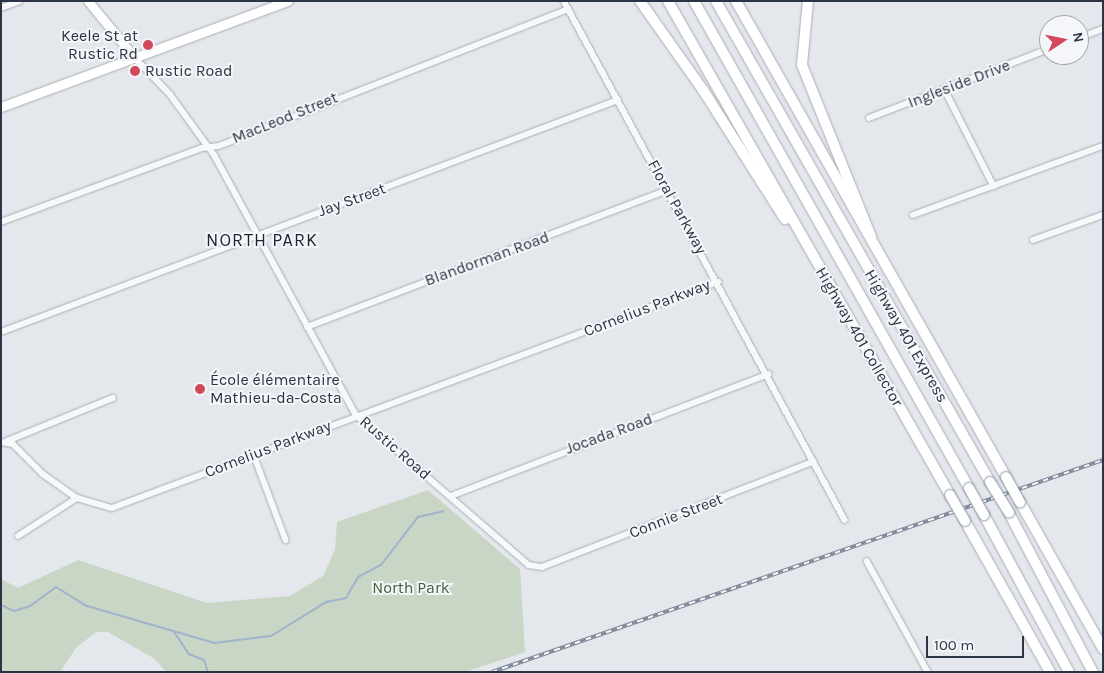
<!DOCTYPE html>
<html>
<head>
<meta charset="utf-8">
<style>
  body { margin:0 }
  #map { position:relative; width:1104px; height:673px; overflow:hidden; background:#e4e7ec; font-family:Karla,sans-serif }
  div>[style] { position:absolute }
  .green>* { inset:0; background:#c9d6c5 }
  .stream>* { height:2px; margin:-1px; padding:0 1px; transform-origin:1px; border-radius:1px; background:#9fb4cc }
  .roads { filter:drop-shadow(0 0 1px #a9aeb7) drop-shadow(0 0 1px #a9aeb7) }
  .street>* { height:5.5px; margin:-2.75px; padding:0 2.75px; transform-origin:2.75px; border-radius:2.75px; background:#f7f8fa }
  .secondary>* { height:9px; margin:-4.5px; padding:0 4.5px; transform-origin:4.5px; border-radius:4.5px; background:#fff }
  .highway>* { height:10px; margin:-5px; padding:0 5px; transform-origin:5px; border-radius:5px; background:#fff }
  .rail>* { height:4px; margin-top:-2px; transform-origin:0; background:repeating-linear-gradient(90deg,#f4f6f9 0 5.5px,#7d8696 0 11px); box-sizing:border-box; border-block:1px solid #7d8696 }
  .bridges { filter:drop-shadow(0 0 1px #8b94a3) drop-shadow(0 0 1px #8b94a3) }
  .highway-bridge>* { height:10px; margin:-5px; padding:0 5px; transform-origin:5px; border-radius:5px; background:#fff }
  .dots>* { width:14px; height:14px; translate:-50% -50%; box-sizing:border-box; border:2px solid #f4f6f9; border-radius:50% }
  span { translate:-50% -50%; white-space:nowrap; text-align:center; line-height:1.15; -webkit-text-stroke:4px #f4f6f9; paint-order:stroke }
  .poi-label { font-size:16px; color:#2b3445 }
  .right { translate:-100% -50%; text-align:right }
  .left { translate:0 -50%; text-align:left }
  .street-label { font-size:16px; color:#2b3445 }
  .park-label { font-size:16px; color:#3f6138 }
  .neighbourhood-label { font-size:18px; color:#1d2536; letter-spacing:1px }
  .frame { position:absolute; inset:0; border:2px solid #2b3445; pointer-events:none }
  .north { position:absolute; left:1039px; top:15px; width:50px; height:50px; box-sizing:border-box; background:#f4f6f9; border:1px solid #a4a8b1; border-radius:50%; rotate:79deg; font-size:14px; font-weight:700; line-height:20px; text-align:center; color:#2b3445 }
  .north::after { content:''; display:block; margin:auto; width:18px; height:22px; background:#d1495b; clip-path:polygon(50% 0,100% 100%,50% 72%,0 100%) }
  .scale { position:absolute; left:926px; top:636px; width:98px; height:22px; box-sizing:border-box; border:2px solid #2b3445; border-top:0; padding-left:6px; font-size:15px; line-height:18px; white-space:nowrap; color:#2b3445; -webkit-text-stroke:4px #f4f6f9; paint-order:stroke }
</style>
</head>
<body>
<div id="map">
  <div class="green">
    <i style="clip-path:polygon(428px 490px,520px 569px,525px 652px,465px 672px,166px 672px,155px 659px,108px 632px,96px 632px,76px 648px,60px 672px,1px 672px,1px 579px,18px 588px,78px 560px,207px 603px,290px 596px,323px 576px,335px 550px,337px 522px)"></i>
  </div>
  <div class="stream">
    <i style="left:1px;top:605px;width:14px;rotate:25deg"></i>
    <i style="left:14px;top:611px;width:17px;rotate:-17deg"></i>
    <i style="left:30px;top:606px;width:32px;rotate:-36deg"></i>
    <i style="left:56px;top:587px;width:36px;rotate:32deg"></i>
    <i style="left:87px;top:606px;width:132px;rotate:16.2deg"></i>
    <i style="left:214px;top:643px;width:57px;rotate:-7deg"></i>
    <i style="left:271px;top:636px;width:65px;rotate:-31.7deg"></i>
    <i style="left:326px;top:602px;width:20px;rotate:-11deg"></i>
    <i style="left:346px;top:598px;width:24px;rotate:-60deg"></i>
    <i style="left:358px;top:577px;width:26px;rotate:-28deg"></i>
    <i style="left:381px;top:565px;width:61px;rotate:-52.4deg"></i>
    <i style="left:418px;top:517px;width:26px;rotate:-13deg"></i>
    <i style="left:174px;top:632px;width:27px;rotate:56deg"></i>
    <i style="left:189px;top:654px;width:16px;rotate:22deg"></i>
    <i style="left:204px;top:660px;width:13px;rotate:72deg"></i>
  </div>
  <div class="roads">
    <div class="street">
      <i style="left:564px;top:1px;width:590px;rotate:61.57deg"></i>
      <i style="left:1px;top:8px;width:20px;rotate:-20deg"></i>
      <i style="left:1079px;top:38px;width:26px;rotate:-21deg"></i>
      <i style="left:135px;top:58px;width:50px;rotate:45.8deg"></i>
      <i style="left:170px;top:94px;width:77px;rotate:54deg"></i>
      <i style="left:215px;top:156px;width:295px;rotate:61.4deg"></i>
      <i style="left:356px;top:415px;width:229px;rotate:40.9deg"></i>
      <i style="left:529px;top:565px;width:13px;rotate:9deg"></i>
      <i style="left:542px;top:567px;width:291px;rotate:-21.2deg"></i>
      <i style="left:945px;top:90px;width:108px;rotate:63deg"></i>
      <i style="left:869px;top:118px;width:193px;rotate:-21deg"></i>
      <i style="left:913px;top:215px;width:202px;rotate:-20deg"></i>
      <i style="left:1px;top:222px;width:214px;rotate:-20.2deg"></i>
      <i style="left:202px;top:148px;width:17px;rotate:-7deg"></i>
      <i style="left:219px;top:146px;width:375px;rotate:-21.4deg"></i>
      <i style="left:1033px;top:240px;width:74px;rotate:-19.7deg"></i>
      <i style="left:307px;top:327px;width:385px;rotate:-20.8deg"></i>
      <i style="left:1px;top:332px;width:659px;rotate:-20.61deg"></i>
      <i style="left:7px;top:441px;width:114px;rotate:-22.1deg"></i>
      <i style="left:1px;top:442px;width:12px;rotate:9deg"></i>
      <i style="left:13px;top:444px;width:42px;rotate:45deg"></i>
      <i style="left:43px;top:474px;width:42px;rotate:35.2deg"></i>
      <i style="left:77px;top:498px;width:36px;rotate:16deg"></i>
      <i style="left:112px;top:508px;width:647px;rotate:-20.45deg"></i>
      <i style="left:254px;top:455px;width:91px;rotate:69.4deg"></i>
      <i style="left:451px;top:496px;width:340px;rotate:-21deg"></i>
      <i style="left:18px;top:536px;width:70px;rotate:-32.8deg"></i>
      <i style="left:867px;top:561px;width:127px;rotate:61.2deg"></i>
    </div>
    <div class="secondary">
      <i style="left:88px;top:1px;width:74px;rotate:50.5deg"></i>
      <i style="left:1px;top:107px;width:306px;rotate:-20.3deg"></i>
    </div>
    <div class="highway">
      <i style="left:640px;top:1px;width:109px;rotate:54.7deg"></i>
      <i style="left:703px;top:90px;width:153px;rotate:57.6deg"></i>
      <i style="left:668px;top:1px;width:569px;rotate:60.28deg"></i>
      <i style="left:694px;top:1px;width:559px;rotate:60.55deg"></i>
      <i style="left:716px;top:1px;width:554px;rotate:60.33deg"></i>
      <i style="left:736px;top:1px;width:547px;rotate:60.44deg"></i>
      <i style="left:808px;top:1px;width:64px;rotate:95.4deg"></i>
      <i style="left:802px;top:65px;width:185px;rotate:68.1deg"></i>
      <i style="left:1020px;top:502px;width:169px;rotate:60.5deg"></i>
      <i style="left:1009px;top:513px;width:180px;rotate:62.2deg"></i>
      <i style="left:984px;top:515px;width:179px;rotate:61.6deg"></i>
      <i style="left:965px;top:521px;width:173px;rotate:60.6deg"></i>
    </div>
  </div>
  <div class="rail">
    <i style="left:492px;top:672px;width:647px;rotate:-19.14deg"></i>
  </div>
  <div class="bridges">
    <div class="highway-bridge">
      <i style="left:1006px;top:477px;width:29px;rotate:61deg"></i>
      <i style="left:990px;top:482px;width:36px;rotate:58deg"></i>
      <i style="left:969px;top:488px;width:31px;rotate:61deg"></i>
      <i style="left:950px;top:495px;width:30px;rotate:60deg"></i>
    </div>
  </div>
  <div class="dots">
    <i style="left:148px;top:45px;background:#d1495b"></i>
    <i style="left:135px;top:71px;background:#d1495b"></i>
    <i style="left:200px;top:389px;background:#d1495b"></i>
  </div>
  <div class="poi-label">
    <span class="right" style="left:138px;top:45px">Keele St at<br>Rustic Rd</span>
    <span class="left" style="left:145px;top:71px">Rustic Road</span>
    <span class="left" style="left:210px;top:389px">École élémentaire<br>Mathieu-da-Costa</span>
  </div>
  <div class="street-label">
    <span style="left:959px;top:84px;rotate:-21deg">Ingleside Drive</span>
    <span style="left:285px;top:118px;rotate:-22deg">MacLeod Street</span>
    <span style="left:352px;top:200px;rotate:-20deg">Jay Street</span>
    <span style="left:677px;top:207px;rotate:61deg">Floral Parkway</span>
    <span style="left:487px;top:259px;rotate:-20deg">Blandorman Road</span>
    <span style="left:647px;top:308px;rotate:-21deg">Cornelius Parkway</span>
    <span style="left:906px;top:336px;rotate:60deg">Highway 401 Express</span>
    <span style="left:859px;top:337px;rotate:60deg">Highway 401 Collector</span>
    <span style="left:609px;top:434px;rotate:-20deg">Jocada Road</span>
    <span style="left:395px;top:448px;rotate:41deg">Rustic Road</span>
    <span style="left:268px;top:449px;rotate:-21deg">Cornelius Parkway</span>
    <span style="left:676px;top:516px;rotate:-21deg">Connie Street</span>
  </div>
  <div class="park-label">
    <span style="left:411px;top:588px">North Park</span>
  </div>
  <div class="neighbourhood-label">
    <span style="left:262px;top:240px">NORTH PARK</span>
  </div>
  <div class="frame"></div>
  <div class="north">N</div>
  <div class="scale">100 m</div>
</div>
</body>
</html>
